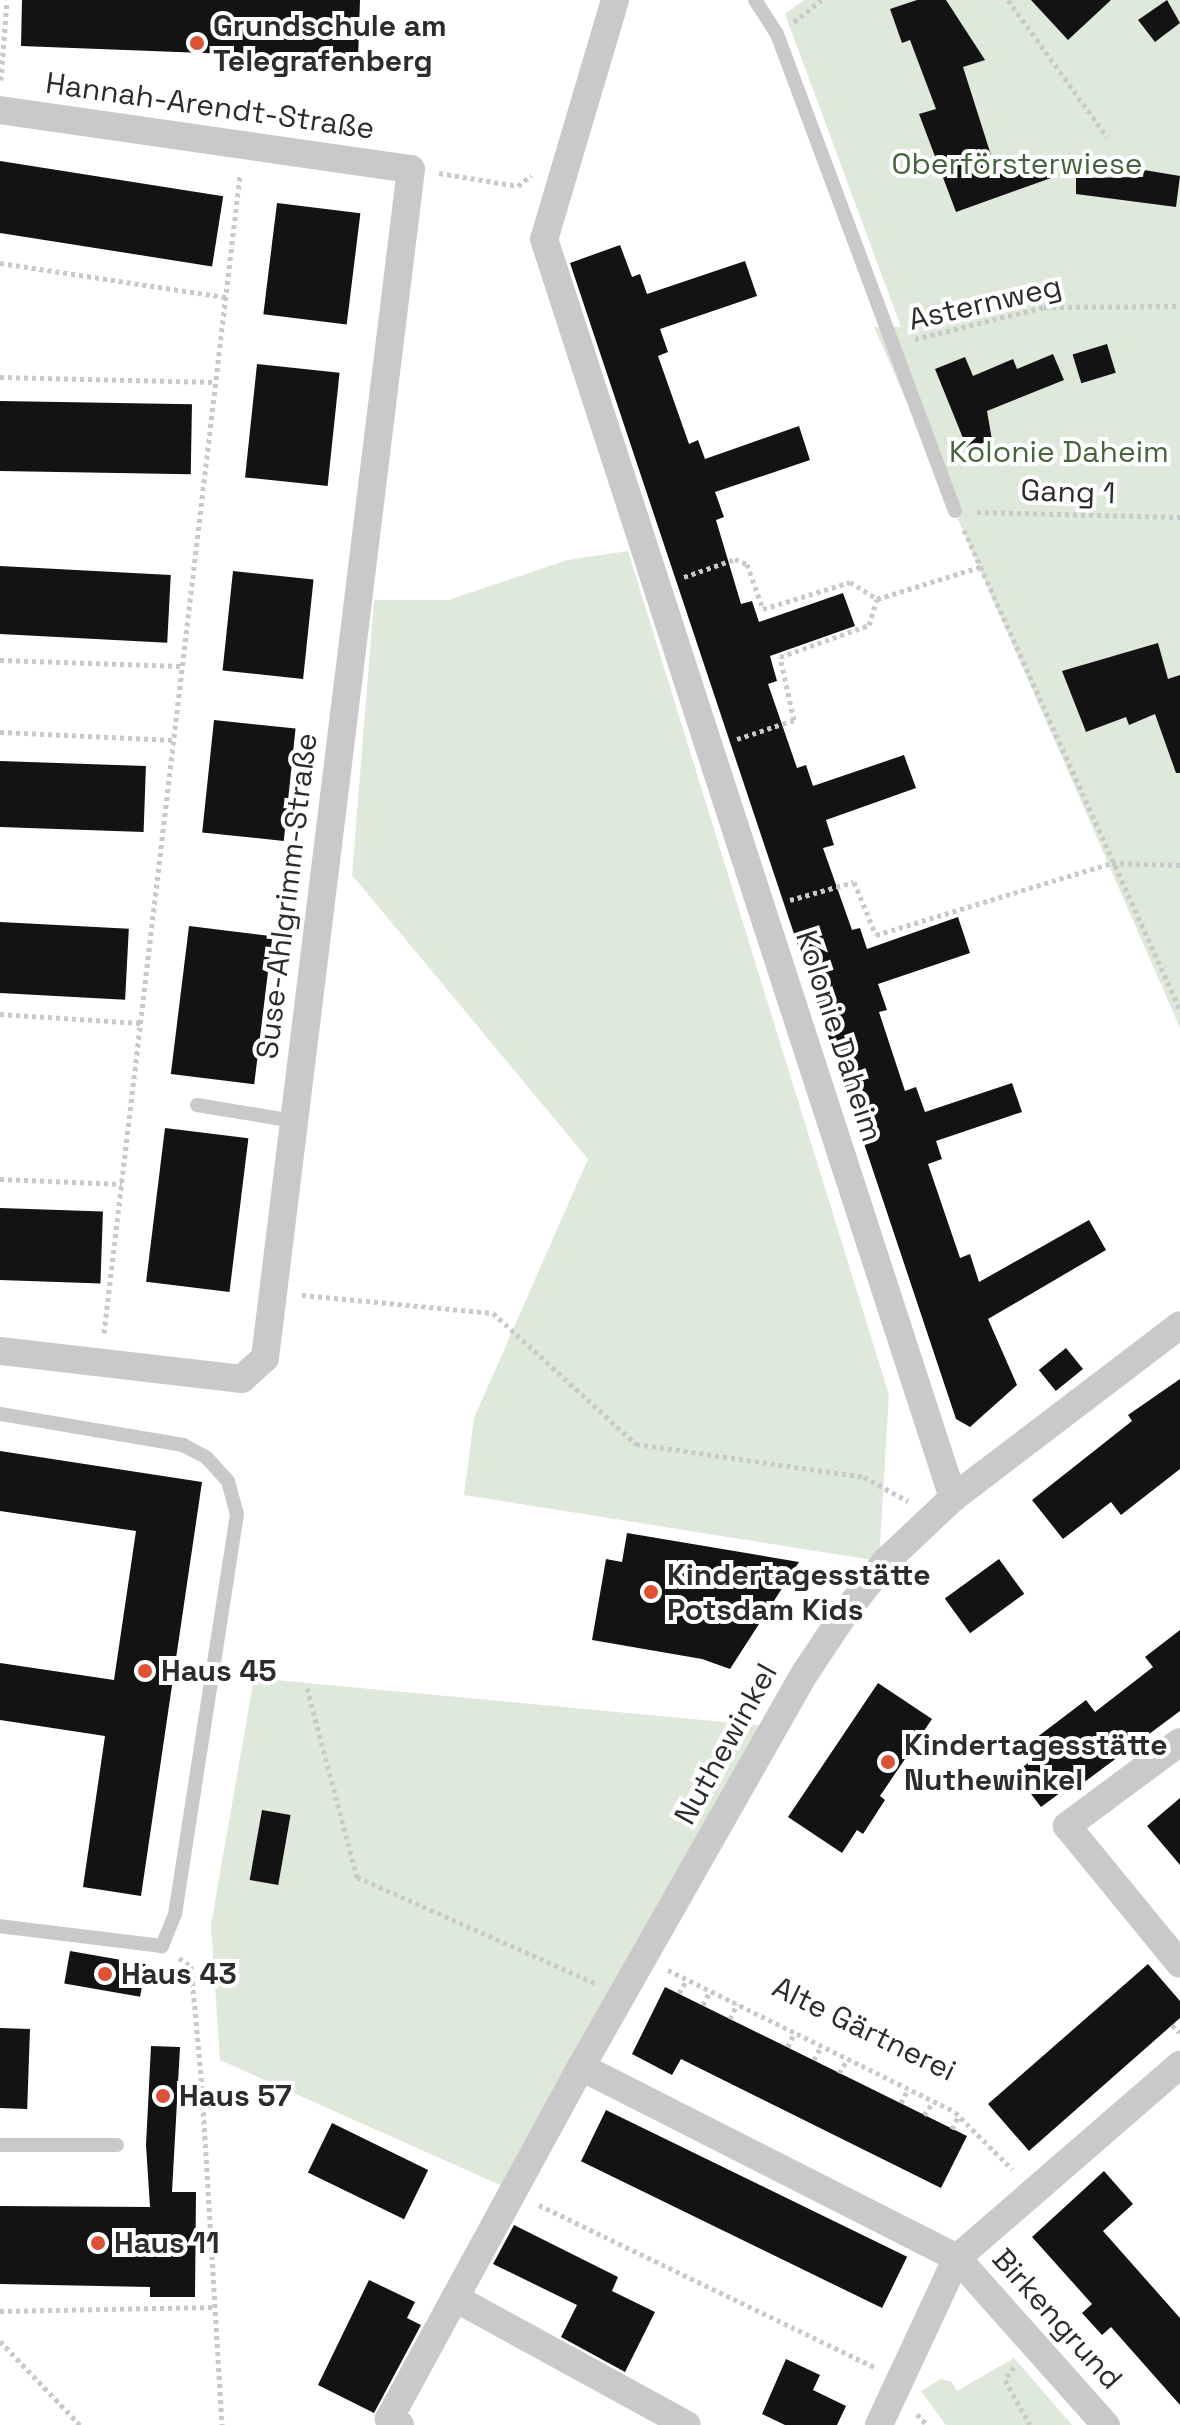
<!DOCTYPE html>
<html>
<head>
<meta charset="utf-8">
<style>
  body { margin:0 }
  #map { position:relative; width:1180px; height:2425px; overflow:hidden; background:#fff; font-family:"Space Grotesk",sans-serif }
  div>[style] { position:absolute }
  .green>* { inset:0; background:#dee9da }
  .building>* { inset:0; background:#131313; transform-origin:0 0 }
  .path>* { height:5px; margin-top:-2.5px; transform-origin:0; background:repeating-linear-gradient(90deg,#c9c9c9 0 4px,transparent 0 8px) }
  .service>* { height:14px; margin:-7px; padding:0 7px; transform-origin:7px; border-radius:7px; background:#c9c9c9 }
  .minor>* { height:28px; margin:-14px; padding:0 14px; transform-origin:14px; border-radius:14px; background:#c9c9c9 }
  .dots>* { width:22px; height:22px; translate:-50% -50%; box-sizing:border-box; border:4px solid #fff; border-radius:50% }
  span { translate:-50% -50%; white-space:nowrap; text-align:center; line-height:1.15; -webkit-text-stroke:8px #fff; paint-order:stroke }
  .poi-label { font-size:30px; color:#2c2c2c; font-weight:700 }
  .left { translate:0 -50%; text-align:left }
  .street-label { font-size:30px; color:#2c2c2c }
  .park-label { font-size:30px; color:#45653c }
</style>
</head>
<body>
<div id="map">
  <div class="green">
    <i style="clip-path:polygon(804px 0,1180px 0,1180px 1028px,874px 327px,901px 327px,785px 14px)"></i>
    <i style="clip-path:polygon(628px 551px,889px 1395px,879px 1561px,464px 1495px,474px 1418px,588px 1159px,352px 875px,374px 600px,449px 600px,567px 560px)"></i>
    <i style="clip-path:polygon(254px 1678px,766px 1726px,509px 2189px,220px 2060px,211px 1925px)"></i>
    <i style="clip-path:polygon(1014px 2358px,1072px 2425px,946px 2425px,921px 2391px,941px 2379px,952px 2382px,957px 2391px)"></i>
  </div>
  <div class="building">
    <i style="clip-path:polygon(22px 0,360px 0,358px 59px,21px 46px)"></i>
    <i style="clip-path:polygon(917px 0,946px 0,985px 60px,963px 67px,997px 174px,1050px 170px,1051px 178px,956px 212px,919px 114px,936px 109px,910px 40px,902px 43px,890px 9px)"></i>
    <i style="clip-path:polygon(1031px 0,1111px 0,1068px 40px)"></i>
    <i style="clip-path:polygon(1167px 0,1180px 23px,1155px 42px,1138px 20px)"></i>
    <i style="left:0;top:161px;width:226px;height:71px;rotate:9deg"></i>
    <i style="clip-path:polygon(1144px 170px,1180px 176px,1176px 207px,1076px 194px,1076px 178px,1143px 177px)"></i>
    <i style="left:277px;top:203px;width:84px;height:112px;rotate:7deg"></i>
    <i style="clip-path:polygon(620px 245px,632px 277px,640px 274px,647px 294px,745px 261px,757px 296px,660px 329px,668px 352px,658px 356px,689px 444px,698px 440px,705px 459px,799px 426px,810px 460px,715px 492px,724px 517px,716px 520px,741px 604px,752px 601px,759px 622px,843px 593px,855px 626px,770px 656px,777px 681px,768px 684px,797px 768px,806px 765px,813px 786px,904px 755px,916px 788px,826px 820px,834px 845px,823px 848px,852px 930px,860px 928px,867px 949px,958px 917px,970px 953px,878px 984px,887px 1010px,879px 1012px,905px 1091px,916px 1087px,925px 1112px,1012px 1083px,1022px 1112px,936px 1141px,942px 1159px,928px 1164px,960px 1258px,970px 1254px,979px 1282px,1089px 1220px,1106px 1250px,988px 1319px,1017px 1385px,970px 1427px,956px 1419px,570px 263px)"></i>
    <i style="left:1107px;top:344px;width:30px;height:36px;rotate:73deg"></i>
    <i style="clip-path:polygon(1053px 354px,1064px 380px,987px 411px,992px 440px,967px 448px,935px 369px,965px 357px,973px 376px,1013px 359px,1017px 369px)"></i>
    <i style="left:257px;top:364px;width:83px;height:114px;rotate:6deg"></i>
    <i style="left:0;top:401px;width:192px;height:70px;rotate:1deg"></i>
    <i style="left:0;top:566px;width:171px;height:68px;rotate:3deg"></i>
    <i style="left:233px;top:571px;width:81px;height:100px;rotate:6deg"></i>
    <i style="clip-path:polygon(1158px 643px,1168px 679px,1180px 675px,1180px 773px,1176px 773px,1155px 714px,1129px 725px,1126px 717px,1086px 732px,1062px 671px)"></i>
    <i style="left:214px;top:720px;width:82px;height:113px;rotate:6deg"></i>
    <i style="left:0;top:761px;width:146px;height:66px;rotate:2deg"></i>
    <i style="left:0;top:922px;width:129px;height:71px;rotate:3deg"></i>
    <i style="left:189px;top:926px;width:84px;height:149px;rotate:7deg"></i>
    <i style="left:165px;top:1128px;width:84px;height:155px;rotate:7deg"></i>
    <i style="left:0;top:1208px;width:103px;height:72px;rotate:2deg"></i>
    <i style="left:1066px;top:1348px;width:27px;height:35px;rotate:51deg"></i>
    <i style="clip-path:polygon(1180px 1379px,1180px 1469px,1121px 1515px,1111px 1502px,1063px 1539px,1032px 1500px,1132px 1421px,1128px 1415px)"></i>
    <i style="clip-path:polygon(0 1451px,202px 1482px,141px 1896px,83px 1887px,105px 1736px,0 1720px,0 1663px,114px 1680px,136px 1531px,0 1511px)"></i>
    <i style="clip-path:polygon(627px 1533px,799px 1562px,730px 1669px,702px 1659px,592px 1640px,606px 1559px,622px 1562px)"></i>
    <i style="left:999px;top:1559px;width:43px;height:67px;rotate:54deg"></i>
    <i style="clip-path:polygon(1180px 1630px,1180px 1711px,1071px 1792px,1068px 1787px,1041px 1807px,1015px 1773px,1041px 1753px,1032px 1741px,1086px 1700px,1095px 1712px,1153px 1667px,1145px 1657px)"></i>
    <i style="clip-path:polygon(878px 1683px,932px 1719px,880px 1796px,885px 1800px,863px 1834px,857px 1830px,842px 1853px,788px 1817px)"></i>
    <i style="clip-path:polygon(1180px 1798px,1180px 1865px,1147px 1826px)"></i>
    <i style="left:262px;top:1810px;width:29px;height:71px;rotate:10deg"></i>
    <i style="left:70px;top:1951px;width:77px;height:33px;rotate:10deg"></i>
    <i style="clip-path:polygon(1148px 1964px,1180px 2001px,1180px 2018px,1029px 2151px,988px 2104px)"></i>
    <i style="clip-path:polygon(665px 1987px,967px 2136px,941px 2188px,681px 2059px,672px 2075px,632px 2054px)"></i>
    <i style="left:0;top:2028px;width:30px;height:80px;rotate:2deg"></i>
    <i style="clip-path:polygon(151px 2046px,180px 2047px,172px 2192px,196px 2192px,195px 2297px,150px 2297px,150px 2287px,0 2284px,0 2206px,150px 2207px,146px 2145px)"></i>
    <i style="left:606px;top:2110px;width:335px;height:57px;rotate:26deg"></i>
    <i style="left:332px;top:2123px;width:107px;height:55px;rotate:26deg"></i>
    <i style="clip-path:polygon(1104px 2171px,1133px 2204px,1103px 2231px,1180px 2318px,1180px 2405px,1111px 2327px,1102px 2335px,1082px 2313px,1092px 2304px,1032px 2237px)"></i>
    <i style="clip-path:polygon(514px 2225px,618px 2277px,612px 2291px,655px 2312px,625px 2372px,561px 2337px,577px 2305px,493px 2264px)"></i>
    <i style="clip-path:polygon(369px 2280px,415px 2302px,407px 2318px,421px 2325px,374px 2413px,318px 2385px)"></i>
    <i style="clip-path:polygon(786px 2359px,820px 2375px,813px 2390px,846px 2406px,837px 2425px,785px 2425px,762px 2414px)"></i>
  </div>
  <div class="path">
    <i style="left:1008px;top:0;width:169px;rotate:54.1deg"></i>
    <i style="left:794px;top:22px;width:35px;rotate:-39deg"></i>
    <i style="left:1px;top:80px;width:80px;rotate:-85.7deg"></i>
    <i style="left:439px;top:173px;width:80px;rotate:9.3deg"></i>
    <i style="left:518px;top:186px;width:17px;rotate:-40deg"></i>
    <i style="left:0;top:263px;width:229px;rotate:8.6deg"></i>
    <i style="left:915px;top:339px;width:133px;rotate:-13.9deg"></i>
    <i style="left:1044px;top:307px;width:136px;rotate:-0.4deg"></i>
    <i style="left:0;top:377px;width:216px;rotate:1.3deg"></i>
    <i style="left:977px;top:512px;width:203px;rotate:1.4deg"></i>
    <i style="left:964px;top:530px;width:526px;rotate:65.77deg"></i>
    <i style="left:684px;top:577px;width:54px;rotate:-19.4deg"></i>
    <i style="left:735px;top:559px;width:13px;rotate:23deg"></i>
    <i style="left:747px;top:564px;width:48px;rotate:70.4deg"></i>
    <i style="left:763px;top:609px;width:91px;rotate:-17.2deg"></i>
    <i style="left:850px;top:582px;width:32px;rotate:32deg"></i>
    <i style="left:877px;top:599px;width:108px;rotate:-17.3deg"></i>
    <i style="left:0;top:660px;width:182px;rotate:1.9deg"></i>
    <i style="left:0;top:732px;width:174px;rotate:2.6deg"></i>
    <i style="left:737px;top:739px;width:60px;rotate:-18.4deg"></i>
    <i style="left:794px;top:720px;width:65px;rotate:-102.5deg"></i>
    <i style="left:780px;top:657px;width:95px;rotate:-19.8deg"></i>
    <i style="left:869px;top:625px;width:27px;rotate:-73deg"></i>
    <i style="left:790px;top:900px;width:66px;rotate:-15.7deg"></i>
    <i style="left:854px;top:882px;width:57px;rotate:67.5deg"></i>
    <i style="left:876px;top:935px;width:247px;rotate:-17deg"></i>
    <i style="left:1112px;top:863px;width:68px;rotate:1.7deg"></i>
    <i style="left:0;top:1014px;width:141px;rotate:3.7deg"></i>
    <i style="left:0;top:1179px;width:122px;rotate:2.3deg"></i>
    <i style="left:302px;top:1295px;width:192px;rotate:5.4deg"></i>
    <i style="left:493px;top:1313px;width:194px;rotate:42.5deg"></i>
    <i style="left:636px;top:1444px;width:230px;rotate:8.2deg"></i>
    <i style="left:864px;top:1477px;width:50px;rotate:28.6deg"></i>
    <i style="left:104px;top:1333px;width:1166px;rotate:-83.3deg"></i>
    <i style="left:307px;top:1688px;width:196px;rotate:75.2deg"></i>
    <i style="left:357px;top:1877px;width:263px;rotate:24deg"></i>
    <i style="left:179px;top:1958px;width:14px;rotate:34deg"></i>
    <i style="left:191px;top:1966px;width:122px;rotate:84.8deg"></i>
    <i style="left:202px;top:2088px;width:338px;rotate:86.6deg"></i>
    <i style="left:668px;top:1970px;width:320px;rotate:26.3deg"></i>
    <i style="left:955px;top:2112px;width:81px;rotate:45deg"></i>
    <i style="left:679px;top:1993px;width:15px;rotate:-58deg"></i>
    <i style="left:703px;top:2005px;width:16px;rotate:-63deg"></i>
    <i style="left:730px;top:2019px;width:17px;rotate:-65deg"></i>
    <i style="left:1172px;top:2025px;width:11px;rotate:45deg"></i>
    <i style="left:788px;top:2047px;width:15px;rotate:-67deg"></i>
    <i style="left:814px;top:2060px;width:15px;rotate:-62deg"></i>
    <i style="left:839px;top:2073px;width:17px;rotate:-57deg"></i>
    <i style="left:901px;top:2103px;width:16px;rotate:-63deg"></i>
    <i style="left:924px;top:2115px;width:16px;rotate:-55deg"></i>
    <i style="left:952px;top:2129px;width:16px;rotate:-63deg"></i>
    <i style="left:539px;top:2205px;width:374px;rotate:25.8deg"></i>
    <i style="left:0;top:2311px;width:213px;rotate:-1.1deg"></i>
    <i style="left:0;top:2341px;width:116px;rotate:46.4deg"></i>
    <i style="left:1014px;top:2367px;width:16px;rotate:125deg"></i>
    <i style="left:1005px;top:2380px;width:51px;rotate:60.9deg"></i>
    <i style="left:917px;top:2414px;width:15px;rotate:48deg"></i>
  </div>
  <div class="service">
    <i style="left:755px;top:0;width:40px;rotate:57.1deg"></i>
    <i style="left:777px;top:34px;width:509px;rotate:69.54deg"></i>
    <i style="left:197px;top:1105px;width:98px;rotate:9.4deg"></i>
    <i style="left:0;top:1414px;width:186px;rotate:9.6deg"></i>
    <i style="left:183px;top:1445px;width:27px;rotate:28deg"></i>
    <i style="left:207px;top:1458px;width:31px;rotate:48deg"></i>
    <i style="left:228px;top:1481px;width:34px;rotate:75deg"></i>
    <i style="left:237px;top:1514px;width:405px;rotate:98.8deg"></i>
    <i style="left:175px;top:1914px;width:35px;rotate:112deg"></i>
    <i style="left:162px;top:1946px;width:163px;rotate:-173deg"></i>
    <i style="left:0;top:2145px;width:117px"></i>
  </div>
  <div class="minor">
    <i style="left:615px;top:0;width:249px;rotate:106.5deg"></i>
    <i style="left:544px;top:239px;width:1324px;rotate:72deg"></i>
    <i style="left:0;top:110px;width:415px;rotate:8.2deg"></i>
    <i style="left:411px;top:169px;width:1198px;rotate:97deg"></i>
    <i style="left:265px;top:1358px;width:31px;rotate:138deg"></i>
    <i style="left:242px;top:1379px;width:244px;rotate:-173.4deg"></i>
    <i style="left:1180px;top:1742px;width:141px;rotate:143.4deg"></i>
    <i style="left:1067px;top:1826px;width:178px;rotate:50.7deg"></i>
    <i style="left:581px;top:2067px;width:422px;rotate:26.9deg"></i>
    <i style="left:957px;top:2258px;width:224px;rotate:48.3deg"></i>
    <i style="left:455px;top:2298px;width:264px;rotate:28.7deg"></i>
    <i style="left:400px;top:2425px;width:13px;rotate:-151deg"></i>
    <i style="left:389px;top:2419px;width:401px;rotate:-61.4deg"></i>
    <i style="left:581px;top:2067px;width:453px;rotate:-60.4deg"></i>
    <i style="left:805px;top:1673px;width:72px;rotate:-56.3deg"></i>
    <i style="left:845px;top:1613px;width:65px;rotate:-51.9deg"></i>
    <i style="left:885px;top:1562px;width:93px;rotate:-43.3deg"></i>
    <i style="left:953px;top:1498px;width:285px;rotate:-37.3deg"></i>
    <i style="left:879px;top:2425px;width:184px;rotate:-65deg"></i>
    <i style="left:957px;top:2258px;width:295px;rotate:-40.9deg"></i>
  </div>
  <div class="dots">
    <i style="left:197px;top:43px;background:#db5236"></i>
    <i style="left:651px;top:1592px;background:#db5236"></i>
    <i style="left:145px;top:1671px;background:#db5236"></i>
    <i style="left:888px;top:1762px;background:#db5236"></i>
    <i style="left:105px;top:1974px;background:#db5236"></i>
    <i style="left:163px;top:2096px;background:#db5236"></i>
    <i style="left:98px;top:2243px;background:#db5236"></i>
  </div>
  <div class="poi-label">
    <span class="left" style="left:213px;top:43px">Grundschule am<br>Telegrafenberg</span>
    <span class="left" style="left:667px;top:1592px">Kindertagesstätte<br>Potsdam Kids</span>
    <span class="left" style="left:161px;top:1671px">Haus 45</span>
    <span class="left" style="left:904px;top:1762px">Kindertagesstätte<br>Nuthewinkel</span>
    <span class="left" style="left:121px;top:1974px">Haus 43</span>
    <span class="left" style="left:179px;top:2096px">Haus 57</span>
    <span class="left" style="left:114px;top:2243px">Haus 11</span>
  </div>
  <div class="street-label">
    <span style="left:210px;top:106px;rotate:8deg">Hannah-Arendt-Straße</span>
    <span style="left:985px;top:303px;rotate:-13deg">Asternweg</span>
    <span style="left:1068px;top:492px;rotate:2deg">Gang 1</span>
    <span style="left:287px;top:896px;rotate:-83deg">Suse-Ahlgrimm-Straße</span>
    <span style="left:839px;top:1036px;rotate:72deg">Kolonie Daheim</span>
    <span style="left:726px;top:1744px;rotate:-61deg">Nuthewinkel</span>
    <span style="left:864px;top:2029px;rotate:26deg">Alte Gärtnerei</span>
    <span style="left:1057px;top:2319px;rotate:48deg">Birkengrund</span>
  </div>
  <div class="park-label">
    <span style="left:1017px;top:164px">Oberförsterwiese</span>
    <span style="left:1059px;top:452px">Kolonie Daheim</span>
  </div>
</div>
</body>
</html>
